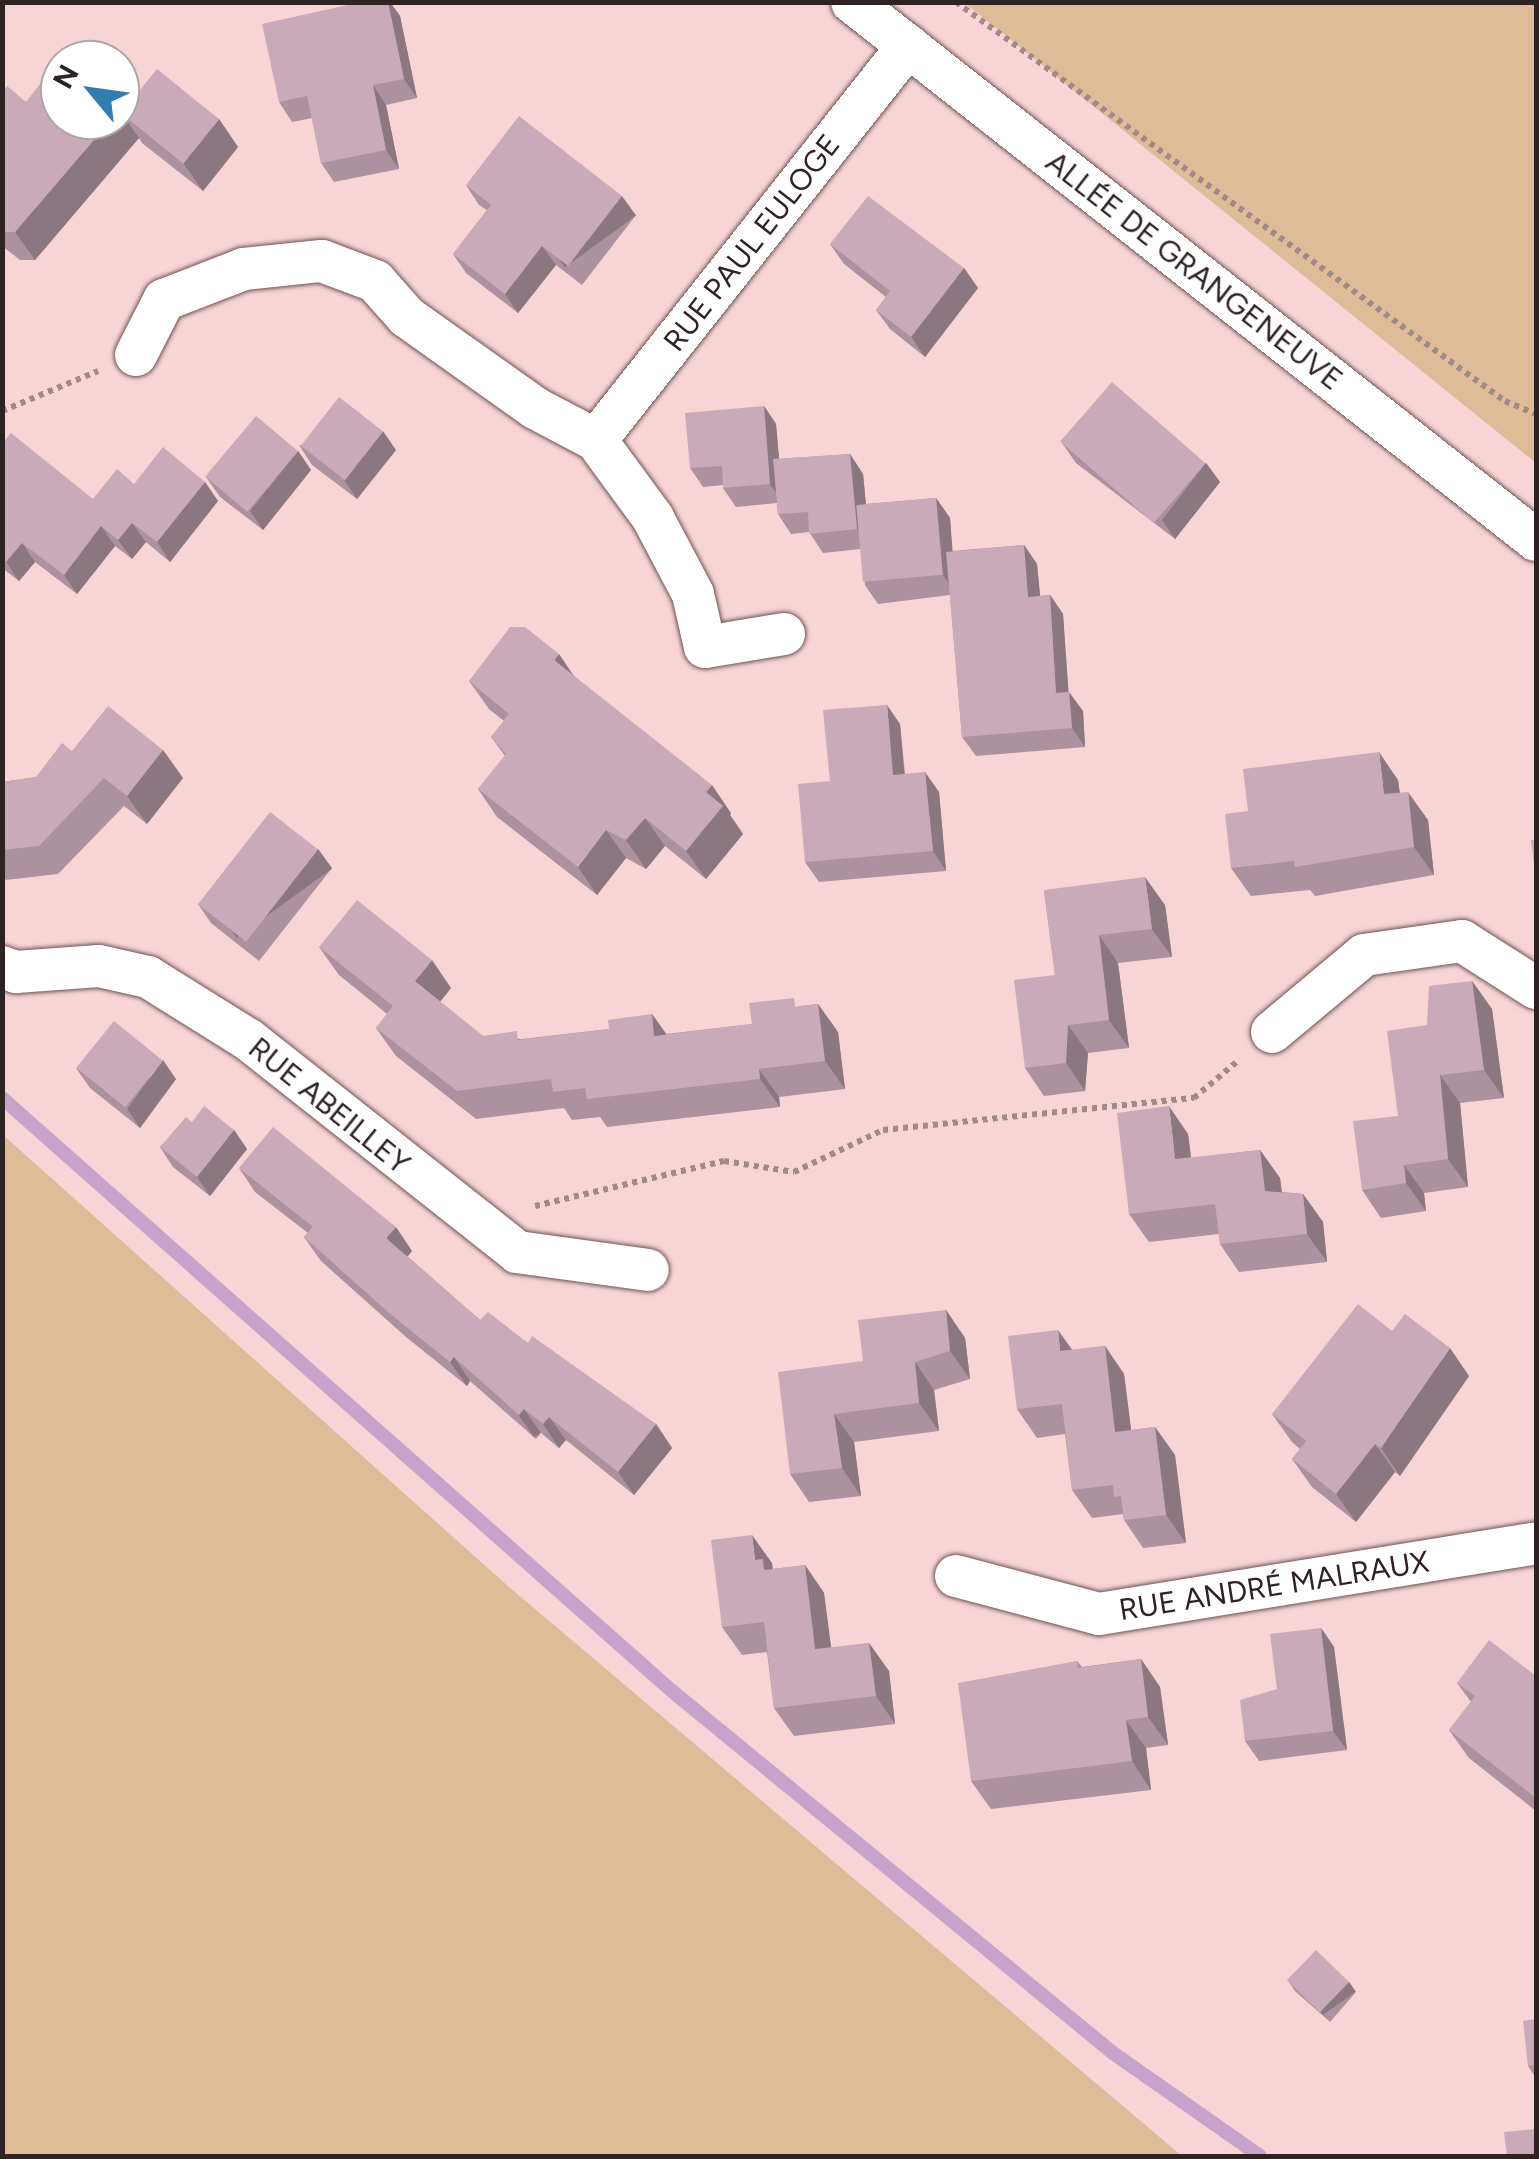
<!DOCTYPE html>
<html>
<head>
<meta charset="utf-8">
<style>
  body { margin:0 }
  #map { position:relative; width:1539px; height:2159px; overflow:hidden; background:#f7d4d6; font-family:Figtree,sans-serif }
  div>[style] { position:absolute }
  .green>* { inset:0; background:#debc97 }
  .stream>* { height:14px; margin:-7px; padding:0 7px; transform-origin:7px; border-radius:7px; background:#c6a3cb }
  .path>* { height:6px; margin-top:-3px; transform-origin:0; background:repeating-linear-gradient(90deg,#a18889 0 5px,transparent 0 10px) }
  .roads { filter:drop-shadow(0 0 2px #6f5253) drop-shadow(0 0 2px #6f5253) }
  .minor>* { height:42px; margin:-21px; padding:0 21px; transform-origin:21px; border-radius:21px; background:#fff }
  .wall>* { inset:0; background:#ac929e }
  .shaded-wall>* { inset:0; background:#8c7781; transform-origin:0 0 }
  .building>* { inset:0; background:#c8aab8; transform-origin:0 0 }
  span { translate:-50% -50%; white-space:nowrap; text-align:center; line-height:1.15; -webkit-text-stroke:8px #fff; paint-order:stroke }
  .street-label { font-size:30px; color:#2f2223 }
  .frame { position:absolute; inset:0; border:5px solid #2f2223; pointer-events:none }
  .north { position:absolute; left:40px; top:40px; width:100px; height:100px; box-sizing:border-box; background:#fff; border:2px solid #aca7a7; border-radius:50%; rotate:299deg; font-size:28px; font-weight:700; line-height:40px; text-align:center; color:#2f2223 }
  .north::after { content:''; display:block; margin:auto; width:35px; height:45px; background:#317db0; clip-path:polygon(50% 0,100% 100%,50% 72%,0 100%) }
</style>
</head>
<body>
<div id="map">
  <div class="green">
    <i style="clip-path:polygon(965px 3px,1536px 3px,1536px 463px)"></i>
    <i style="clip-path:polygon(2px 1134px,509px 1587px,1182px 2156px,3px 2156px)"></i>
  </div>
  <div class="stream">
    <i style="left:2px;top:1098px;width:895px;rotate:41.51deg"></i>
    <i style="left:672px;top:1691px;width:571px;rotate:39.38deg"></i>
    <i style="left:1113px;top:2053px;width:179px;rotate:35deg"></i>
  </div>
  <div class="path">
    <i style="left:956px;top:2px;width:679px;rotate:36.01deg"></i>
    <i style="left:1505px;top:401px;width:34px;rotate:23deg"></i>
    <i style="left:2px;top:411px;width:104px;rotate:-22.6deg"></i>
    <i style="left:535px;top:1206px;width:194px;rotate:-13.4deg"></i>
    <i style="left:724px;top:1161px;width:71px;rotate:8.9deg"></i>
    <i style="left:794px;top:1172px;width:98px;rotate:-25.3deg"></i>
    <i style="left:883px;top:1130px;width:313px;rotate:-5.9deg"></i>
    <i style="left:1194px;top:1098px;width:60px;rotate:-40.3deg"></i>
  </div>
  <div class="roads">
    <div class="minor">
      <i style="left:852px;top:2px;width:870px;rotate:38.19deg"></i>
      <i style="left:136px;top:355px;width:62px;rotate:-63deg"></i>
      <i style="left:164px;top:300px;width:86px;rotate:-21.2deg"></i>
      <i style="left:244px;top:269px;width:78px;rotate:-5.9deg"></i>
      <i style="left:322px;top:261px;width:57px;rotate:20.7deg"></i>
      <i style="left:375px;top:281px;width:48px;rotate:48.4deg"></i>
      <i style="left:407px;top:317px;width:157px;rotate:35.4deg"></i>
      <i style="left:535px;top:408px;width:69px;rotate:27.7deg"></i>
      <i style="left:784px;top:634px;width:80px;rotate:170.7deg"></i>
      <i style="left:705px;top:647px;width:54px;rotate:-102.8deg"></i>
      <i style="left:693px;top:594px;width:86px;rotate:-117.8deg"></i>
      <i style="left:653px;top:518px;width:97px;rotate:-126.2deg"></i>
      <i style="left:596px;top:440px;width:503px;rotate:-51.63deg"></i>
      <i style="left:2px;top:967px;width:15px;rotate:20deg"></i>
      <i style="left:16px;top:972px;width:83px;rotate:-4.1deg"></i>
      <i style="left:99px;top:966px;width:50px;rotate:12.7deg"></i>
      <i style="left:148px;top:977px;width:119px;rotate:32deg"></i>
      <i style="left:249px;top:1040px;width:342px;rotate:38.3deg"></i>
      <i style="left:517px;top:1252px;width:132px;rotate:7.8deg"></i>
      <i style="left:1272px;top:1032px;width:120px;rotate:-39.9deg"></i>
      <i style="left:1364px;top:955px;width:99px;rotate:-8.1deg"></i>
      <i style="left:1462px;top:941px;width:88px;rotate:32.4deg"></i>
      <i style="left:956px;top:1576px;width:148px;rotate:14.9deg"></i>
      <i style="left:1099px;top:1614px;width:443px;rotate:-9.2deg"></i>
    </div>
  </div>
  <div class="wall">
    <i style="clip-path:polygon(361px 2px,390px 2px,400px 16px,417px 98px,386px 105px,399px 169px,334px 182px,321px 163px,312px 118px,292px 122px,279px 102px)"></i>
    <i style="clip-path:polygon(2px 95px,26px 102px,120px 111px,122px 114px,219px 119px,238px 147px,203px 191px,142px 143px,139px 138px,35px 260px,20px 260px,2px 246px)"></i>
    <i style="clip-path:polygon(466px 185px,636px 215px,582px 285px,556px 265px,518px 313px,466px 273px,453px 254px,487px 210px,479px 205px)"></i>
    <i style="clip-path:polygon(830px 244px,964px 268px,978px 288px,925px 357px,890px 329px,876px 310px,886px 297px,844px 264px)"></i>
    <i style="clip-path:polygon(764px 406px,776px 424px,779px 459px,850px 454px,863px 474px,866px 504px,936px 498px,950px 518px,952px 551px,1024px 545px,1037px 564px,1040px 596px,1050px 595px,1063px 614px,1068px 692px,1083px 711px,1085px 747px,976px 756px,962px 737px,950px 595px,878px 604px,865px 585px,861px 549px,823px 553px,809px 532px,791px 534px,778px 514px,777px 503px,736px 507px,723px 488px,723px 485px,703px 487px,690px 468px)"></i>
    <i style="clip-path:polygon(1062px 443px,1206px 463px,1220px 482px,1175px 539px,1076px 463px)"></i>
    <i style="clip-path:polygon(2px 444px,93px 499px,134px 484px,205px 482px,218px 501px,170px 562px,146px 542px,132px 559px,115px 546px,77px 594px,35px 562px,19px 581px,2px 568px)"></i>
    <i style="clip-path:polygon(299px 445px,396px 450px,357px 499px,312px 465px)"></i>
    <i style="clip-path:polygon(298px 451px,311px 470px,263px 530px,220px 497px,206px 477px)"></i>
    <i style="clip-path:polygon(575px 677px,731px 813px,730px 815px,743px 834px,706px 879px,665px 846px,646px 869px,626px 858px,597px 895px,497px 817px,478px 789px,505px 756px,491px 737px,504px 721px,489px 709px,469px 681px)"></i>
    <i style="clip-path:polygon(900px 724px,905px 774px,939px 792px,946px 871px,819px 882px,805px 862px,830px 781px)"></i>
    <i style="clip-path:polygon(163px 750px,183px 778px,147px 824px,124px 806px,58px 874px,6px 880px,2px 875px,2px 782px,36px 777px,72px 751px)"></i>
    <i style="clip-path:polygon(1398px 780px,1400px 793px,1428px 820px,1434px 875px,1315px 896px,1310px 890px,1251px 896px,1231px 868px,1248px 811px)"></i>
    <i style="clip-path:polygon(318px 849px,332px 868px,259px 961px,211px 923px,198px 904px)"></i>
    <i style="clip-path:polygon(1044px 890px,1165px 905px,1172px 957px,1118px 963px,1129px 1048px,1088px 1053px,1085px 1091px,1044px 1096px,1025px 1068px,1055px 975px)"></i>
    <i style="clip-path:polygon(319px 947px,451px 988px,440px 1002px,483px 1036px,522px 1039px,609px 1029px,652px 1014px,666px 1034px,752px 1024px,800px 1006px,818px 1004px,838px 1032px,845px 1089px,779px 1097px,780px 1107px,607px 1127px,600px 1117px,572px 1120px,564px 1108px,476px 1119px,396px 1056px,376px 1028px,387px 1014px,339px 975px)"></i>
    <i style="clip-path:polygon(1472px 981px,1492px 1009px,1504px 1098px,1460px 1103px,1468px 1187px,1424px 1193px,1426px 1211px,1381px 1218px,1362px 1190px,1398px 1116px,1427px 1025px)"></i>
    <i style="clip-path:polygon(76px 1068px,176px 1079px,140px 1128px,90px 1088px)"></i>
    <i style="clip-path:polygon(192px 1122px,234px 1130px,247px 1149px,210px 1196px,173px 1167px,160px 1147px)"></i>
    <i style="clip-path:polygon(1188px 1134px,1191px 1158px,1260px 1150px,1280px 1178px,1282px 1192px,1303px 1194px,1323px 1222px,1327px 1262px,1239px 1272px,1220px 1244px,1219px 1234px,1149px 1242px,1129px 1214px)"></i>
    <i style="clip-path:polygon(239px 1168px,412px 1251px,407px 1256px,480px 1320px,528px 1343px,656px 1424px,672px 1448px,634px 1495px,566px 1440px,559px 1448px,541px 1433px,536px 1439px,470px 1381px,467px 1386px,406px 1337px,321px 1261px,304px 1237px,308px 1233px,255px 1192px)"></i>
    <i style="clip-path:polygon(946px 1310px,965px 1338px,970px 1379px,934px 1390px,939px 1431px,854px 1442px,861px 1496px,809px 1502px,790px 1474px,863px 1361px)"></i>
    <i style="clip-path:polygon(1392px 1331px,1469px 1376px,1400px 1476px,1395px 1472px,1356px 1522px,1312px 1487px,1292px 1459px,1300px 1449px,1292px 1442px,1272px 1414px)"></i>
    <i style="clip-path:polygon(1105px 1346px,1124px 1374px,1131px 1430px,1155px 1427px,1175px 1455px,1186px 1543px,1143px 1548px,1124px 1520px,1123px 1514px,1092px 1518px,1072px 1490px,1065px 1434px,1037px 1438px,1017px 1409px,1072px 1350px)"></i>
    <i style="clip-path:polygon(772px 1563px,773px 1569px,805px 1565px,824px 1593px,831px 1648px,869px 1643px,889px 1671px,895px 1724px,794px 1736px,774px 1708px,767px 1652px,742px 1655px,722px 1627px)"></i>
    <i style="clip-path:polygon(1321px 1628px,1334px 1647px,1347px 1750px,1259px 1761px,1245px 1741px)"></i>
    <i style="clip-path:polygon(1141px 1659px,1160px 1687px,1168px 1745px,1146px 1748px,1151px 1790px,991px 1809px,971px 1781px,1077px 1661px,1082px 1667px)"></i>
    <i style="clip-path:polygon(1536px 1676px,1536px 1811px,1469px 1758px,1449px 1730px,1471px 1702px,1457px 1683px)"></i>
    <i style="clip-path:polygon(1288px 1981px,1349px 1982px,1356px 1992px,1330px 2022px,1295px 1991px)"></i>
    <i style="clip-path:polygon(1536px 2019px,1536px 2078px,1528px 2066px)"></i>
  </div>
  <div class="shaded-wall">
    <i style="clip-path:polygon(388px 2px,390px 2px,400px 16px,417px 98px,404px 79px)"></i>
    <i style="clip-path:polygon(373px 85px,386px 105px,399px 169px,386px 150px)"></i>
    <i style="clip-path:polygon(120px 111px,139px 138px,35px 260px,15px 232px,111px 120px,120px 120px)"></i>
    <i style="clip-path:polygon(219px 119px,238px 147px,203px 191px,183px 163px)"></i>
    <i style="left:622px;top:196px;width:24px;height:88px;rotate:54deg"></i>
    <i style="clip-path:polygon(542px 246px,556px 265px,518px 313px,505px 294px)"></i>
    <i style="clip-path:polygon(964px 268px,978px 288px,925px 357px,911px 337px)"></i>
    <i style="clip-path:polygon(764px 406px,776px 424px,783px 503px,770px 484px)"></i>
    <i style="clip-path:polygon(383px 431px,396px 450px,357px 499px,344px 480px)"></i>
    <i style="clip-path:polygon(298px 451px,311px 470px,263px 530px,250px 511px)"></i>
    <i style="clip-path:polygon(850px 454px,863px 474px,870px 548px,857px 529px)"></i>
    <i style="clip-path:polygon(1206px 463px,1220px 482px,1175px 539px,1162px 520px)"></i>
    <i style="clip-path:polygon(205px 482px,218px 501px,170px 562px,157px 542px)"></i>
    <i style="clip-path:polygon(936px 498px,950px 518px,956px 595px,943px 575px)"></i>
    <i style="clip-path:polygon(132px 523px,146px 542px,132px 559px,118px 540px)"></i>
    <i style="clip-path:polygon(101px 526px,115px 546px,77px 594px,64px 575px)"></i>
    <i style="clip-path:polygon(22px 543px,35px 562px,19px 581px,6px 562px)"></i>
    <i style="clip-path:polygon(1024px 545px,1037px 564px,1042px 616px,1028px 597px)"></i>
    <i style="clip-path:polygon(1050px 595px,1063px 614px,1070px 712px,1056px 693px)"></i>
    <i style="clip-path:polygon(559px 654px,578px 682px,554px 660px)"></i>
    <i style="clip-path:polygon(1069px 692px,1083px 711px,1085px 747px,1072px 728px)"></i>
    <i style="clip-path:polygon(887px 705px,900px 724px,906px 794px,893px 775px)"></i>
    <i style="clip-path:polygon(163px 750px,183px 778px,147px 824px,127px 796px)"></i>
    <i style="clip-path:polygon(1379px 752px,1398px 780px,1403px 822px,1384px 794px)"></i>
    <i style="clip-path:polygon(925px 772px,939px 792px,946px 871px,933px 851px)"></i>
    <i style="clip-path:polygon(712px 785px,731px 813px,730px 815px,743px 834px,706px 879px,686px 851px,706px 792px)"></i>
    <i style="clip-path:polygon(1408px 792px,1428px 820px,1434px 875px,1414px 847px)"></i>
    <i style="clip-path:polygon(645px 818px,665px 846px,646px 869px,626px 840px)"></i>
    <i style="clip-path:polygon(606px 830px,626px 858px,597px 895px,578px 867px)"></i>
    <i style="left:318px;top:849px;width:24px;height:118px;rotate:54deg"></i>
    <i style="clip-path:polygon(1145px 877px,1165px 905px,1172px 957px,1152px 929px)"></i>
    <i style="clip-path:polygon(1099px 935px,1118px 963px,1129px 1048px,1109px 1020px)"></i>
    <i style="clip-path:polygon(432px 960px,451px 988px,434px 1009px,415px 981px)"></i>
    <i style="clip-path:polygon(1472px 981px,1492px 1009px,1504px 1098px,1484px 1070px)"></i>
    <i style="clip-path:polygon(818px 1004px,838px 1032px,845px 1089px,825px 1061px)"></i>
    <i style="clip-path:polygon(652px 1014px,672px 1042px,654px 1036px)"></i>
    <i style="clip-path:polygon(1068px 1025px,1088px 1053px,1085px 1091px,1066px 1063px)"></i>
    <i style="clip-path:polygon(163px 1060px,176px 1079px,140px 1128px,127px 1109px)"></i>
    <i style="clip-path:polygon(759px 1069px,779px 1097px,780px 1107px,760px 1079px)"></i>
    <i style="clip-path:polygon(1440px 1075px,1460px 1103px,1468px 1187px,1448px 1159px)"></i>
    <i style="clip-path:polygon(1169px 1106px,1188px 1134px,1195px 1187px,1175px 1159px)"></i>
    <i style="clip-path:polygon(234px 1130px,247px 1149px,210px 1196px,197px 1177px)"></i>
    <i style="clip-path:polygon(1260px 1150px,1280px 1178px,1285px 1219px,1265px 1191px)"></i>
    <i style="clip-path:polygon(1404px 1165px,1424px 1193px,1426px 1211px,1406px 1183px)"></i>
    <i style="clip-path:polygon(1303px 1194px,1323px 1222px,1327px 1262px,1307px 1234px)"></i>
    <i style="clip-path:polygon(396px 1227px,412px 1251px,403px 1262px,386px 1238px)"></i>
    <i style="clip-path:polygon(946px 1310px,965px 1338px,970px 1379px,950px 1351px)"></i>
    <i style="clip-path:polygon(1058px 1330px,1078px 1358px,1060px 1351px)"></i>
    <i style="clip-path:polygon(1105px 1346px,1124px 1374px,1135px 1460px,1115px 1432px)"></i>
    <i style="clip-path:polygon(1450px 1348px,1469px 1376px,1400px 1476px,1381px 1448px)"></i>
    <i style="clip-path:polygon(454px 1357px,470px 1381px,467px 1386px,450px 1362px)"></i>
    <i style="clip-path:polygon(915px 1362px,934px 1390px,939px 1431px,919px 1403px)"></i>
    <i style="left:524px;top:1409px;width:29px;height:8px;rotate:55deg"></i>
    <i style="clip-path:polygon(834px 1414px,854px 1442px,861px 1496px,842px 1468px)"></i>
    <i style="clip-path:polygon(549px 1417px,566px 1440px,559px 1448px,543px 1424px)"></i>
    <i style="clip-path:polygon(656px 1424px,672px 1448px,634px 1495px,618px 1472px)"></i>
    <i style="clip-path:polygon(1155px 1427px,1175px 1455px,1186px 1543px,1166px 1515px)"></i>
    <i style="clip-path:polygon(1375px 1444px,1395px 1472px,1356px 1522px,1336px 1494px)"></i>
    <i style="clip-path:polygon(752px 1535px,772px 1563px,773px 1574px,782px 1587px,755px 1560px)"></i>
    <i style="clip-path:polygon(805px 1565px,824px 1593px,835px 1677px,815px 1649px)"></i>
    <i style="clip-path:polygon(1321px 1628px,1334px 1647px,1347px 1750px,1333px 1731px)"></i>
    <i style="clip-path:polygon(869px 1643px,889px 1671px,895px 1724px,876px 1696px)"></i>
    <i style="clip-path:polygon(1141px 1659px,1160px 1687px,1168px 1745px,1148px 1717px)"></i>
    <i style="clip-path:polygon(1126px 1720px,1146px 1748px,1151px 1790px,1132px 1761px)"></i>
    <i style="left:1349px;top:1982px;width:12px;height:40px;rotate:55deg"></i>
  </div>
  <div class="building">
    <i style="clip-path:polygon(361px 2px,388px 2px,404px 79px,373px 85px,386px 150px,321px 163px,307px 96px,279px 102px,262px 24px)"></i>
    <i style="clip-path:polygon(58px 61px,60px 63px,60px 120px,111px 120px,15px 232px,2px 232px,2px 95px,7px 86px,26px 102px)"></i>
    <i style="left:157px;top:69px;width:80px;height:57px;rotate:39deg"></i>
    <i style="clip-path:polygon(519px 116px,622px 196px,568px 266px,542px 246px,505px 294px,453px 254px,491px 205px,466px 185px)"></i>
    <i style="clip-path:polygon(868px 196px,964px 268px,911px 337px,876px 310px,890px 291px,830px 244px)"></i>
    <i style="left:1112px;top:382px;width:124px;height:79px;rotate:41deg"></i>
    <i style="left:339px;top:397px;width:56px;height:62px;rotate:38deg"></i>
    <i style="clip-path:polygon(764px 406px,770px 484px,723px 488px,722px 466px,690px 468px,685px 413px)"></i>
    <i style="left:256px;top:416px;width:55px;height:79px;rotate:40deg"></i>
    <i style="clip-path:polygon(11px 433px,93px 499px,117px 469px,134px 484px,163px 447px,205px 482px,157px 542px,132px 523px,118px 540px,101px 526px,64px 575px,22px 543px,6px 562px,2px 559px,2px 444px)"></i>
    <i style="clip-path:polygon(850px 454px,857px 529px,809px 534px,808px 512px,778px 514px,773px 459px)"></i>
    <i style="left:936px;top:498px;width:77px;height:80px;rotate:85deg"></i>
    <i style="clip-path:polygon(1024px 545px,1028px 597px,1050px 595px,1056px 693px,1069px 692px,1072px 728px,962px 737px,946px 552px)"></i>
    <i style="clip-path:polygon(510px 627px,525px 627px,559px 654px,554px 660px,712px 785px,706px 792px,723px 806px,686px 851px,645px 818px,626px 840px,606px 830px,578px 867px,478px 789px,506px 754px,491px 737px,509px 714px,469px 681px)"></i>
    <i style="clip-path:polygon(887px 705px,893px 775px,925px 772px,933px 851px,805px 862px,798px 784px,830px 781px,823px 710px)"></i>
    <i style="clip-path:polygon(108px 706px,163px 750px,127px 796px,104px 778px,39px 846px,2px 850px,2px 782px,36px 777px,62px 743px,72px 751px)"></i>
    <i style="clip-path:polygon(1379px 752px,1384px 794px,1408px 792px,1414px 847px,1295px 867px,1294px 861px,1231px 868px,1225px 814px,1248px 811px,1243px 769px)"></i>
    <i style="left:270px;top:812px;width:61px;height:117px;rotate:38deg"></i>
    <i style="clip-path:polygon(1531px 840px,1536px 840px,1536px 880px)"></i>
    <i style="clip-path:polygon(1145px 877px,1152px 929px,1099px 935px,1109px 1020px,1068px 1025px,1066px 1063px,1025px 1068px,1014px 980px,1055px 975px,1044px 890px)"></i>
    <i style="clip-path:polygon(357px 900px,432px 960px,415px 981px,483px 1036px,517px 1031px,518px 1040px,609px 1029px,608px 1020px,652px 1014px,654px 1036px,752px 1024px,749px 1003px,794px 998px,795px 1007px,818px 1004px,825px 1061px,759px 1069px,760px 1079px,587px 1099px,585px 1088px,553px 1092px,551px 1079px,457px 1091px,376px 1028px,393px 1006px,319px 947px)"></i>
    <i style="clip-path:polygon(1472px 981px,1484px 1070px,1440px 1075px,1448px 1159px,1404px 1165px,1406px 1183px,1362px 1190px,1353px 1121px,1398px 1116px,1387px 1031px,1427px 1025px,1429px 986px)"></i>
    <i style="left:114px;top:1021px;width:63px;height:60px;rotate:39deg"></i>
    <i style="clip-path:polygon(204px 1106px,234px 1130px,197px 1177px,160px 1147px,186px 1117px,192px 1122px)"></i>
    <i style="clip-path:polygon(1169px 1106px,1175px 1159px,1260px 1150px,1265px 1191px,1303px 1194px,1307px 1234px,1220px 1244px,1215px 1204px,1129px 1214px,1117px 1113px)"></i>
    <i style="clip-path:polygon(273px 1127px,396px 1227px,386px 1238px,480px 1320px,488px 1312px,528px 1343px,532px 1336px,656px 1424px,618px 1472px,549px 1417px,543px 1424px,524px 1409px,519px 1415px,454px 1357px,450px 1362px,389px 1313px,304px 1237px,313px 1227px,239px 1168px)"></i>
    <i style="clip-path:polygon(1358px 1304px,1392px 1331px,1405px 1314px,1450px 1348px,1381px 1448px,1375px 1444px,1336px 1494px,1292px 1459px,1306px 1441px,1272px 1414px)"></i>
    <i style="clip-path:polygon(946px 1310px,950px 1351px,915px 1362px,919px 1403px,834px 1414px,842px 1468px,790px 1474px,778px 1372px,863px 1361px,858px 1320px)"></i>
    <i style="clip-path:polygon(1058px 1330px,1060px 1351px,1105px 1346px,1115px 1432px,1155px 1427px,1166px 1515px,1124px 1520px,1121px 1496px,1114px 1497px,1113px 1485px,1072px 1490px,1062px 1404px,1017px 1409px,1008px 1336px)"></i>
    <i style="clip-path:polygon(752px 1535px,755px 1560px,763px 1559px,764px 1570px,805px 1565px,815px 1649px,869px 1643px,876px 1696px,774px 1708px,764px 1622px,722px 1627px,711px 1540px)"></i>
    <i style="clip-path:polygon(1321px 1628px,1333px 1731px,1245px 1741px,1240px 1700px,1277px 1689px,1270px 1634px)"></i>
    <i style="clip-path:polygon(1489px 1640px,1536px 1676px,1536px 1798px,1449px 1730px,1475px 1696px,1457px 1683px)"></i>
    <i style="clip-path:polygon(1141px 1659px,1148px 1717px,1126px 1720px,1132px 1761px,971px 1781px,958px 1683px,1077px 1661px,1078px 1668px)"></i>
    <i style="left:1316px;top:1950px;width:46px;height:42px;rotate:44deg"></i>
    <i style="clip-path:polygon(1536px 2019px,1536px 2065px,1528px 2066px,1523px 2021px)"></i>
    <i style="clip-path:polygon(1536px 2129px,1536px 2156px,1507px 2156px,1504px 2132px)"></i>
  </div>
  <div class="street-label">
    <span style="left:752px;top:243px;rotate:-52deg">RUE PAUL EULOGE</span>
    <span style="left:1194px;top:271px;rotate:38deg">ALLÉE DE GRANGENEUVE</span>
    <span style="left:329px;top:1106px;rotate:39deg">RUE ABEILLEY</span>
    <span style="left:1274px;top:1586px;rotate:-9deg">RUE ANDRÉ MALRAUX</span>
  </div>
  <div class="frame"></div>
  <div class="north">N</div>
</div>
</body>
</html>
